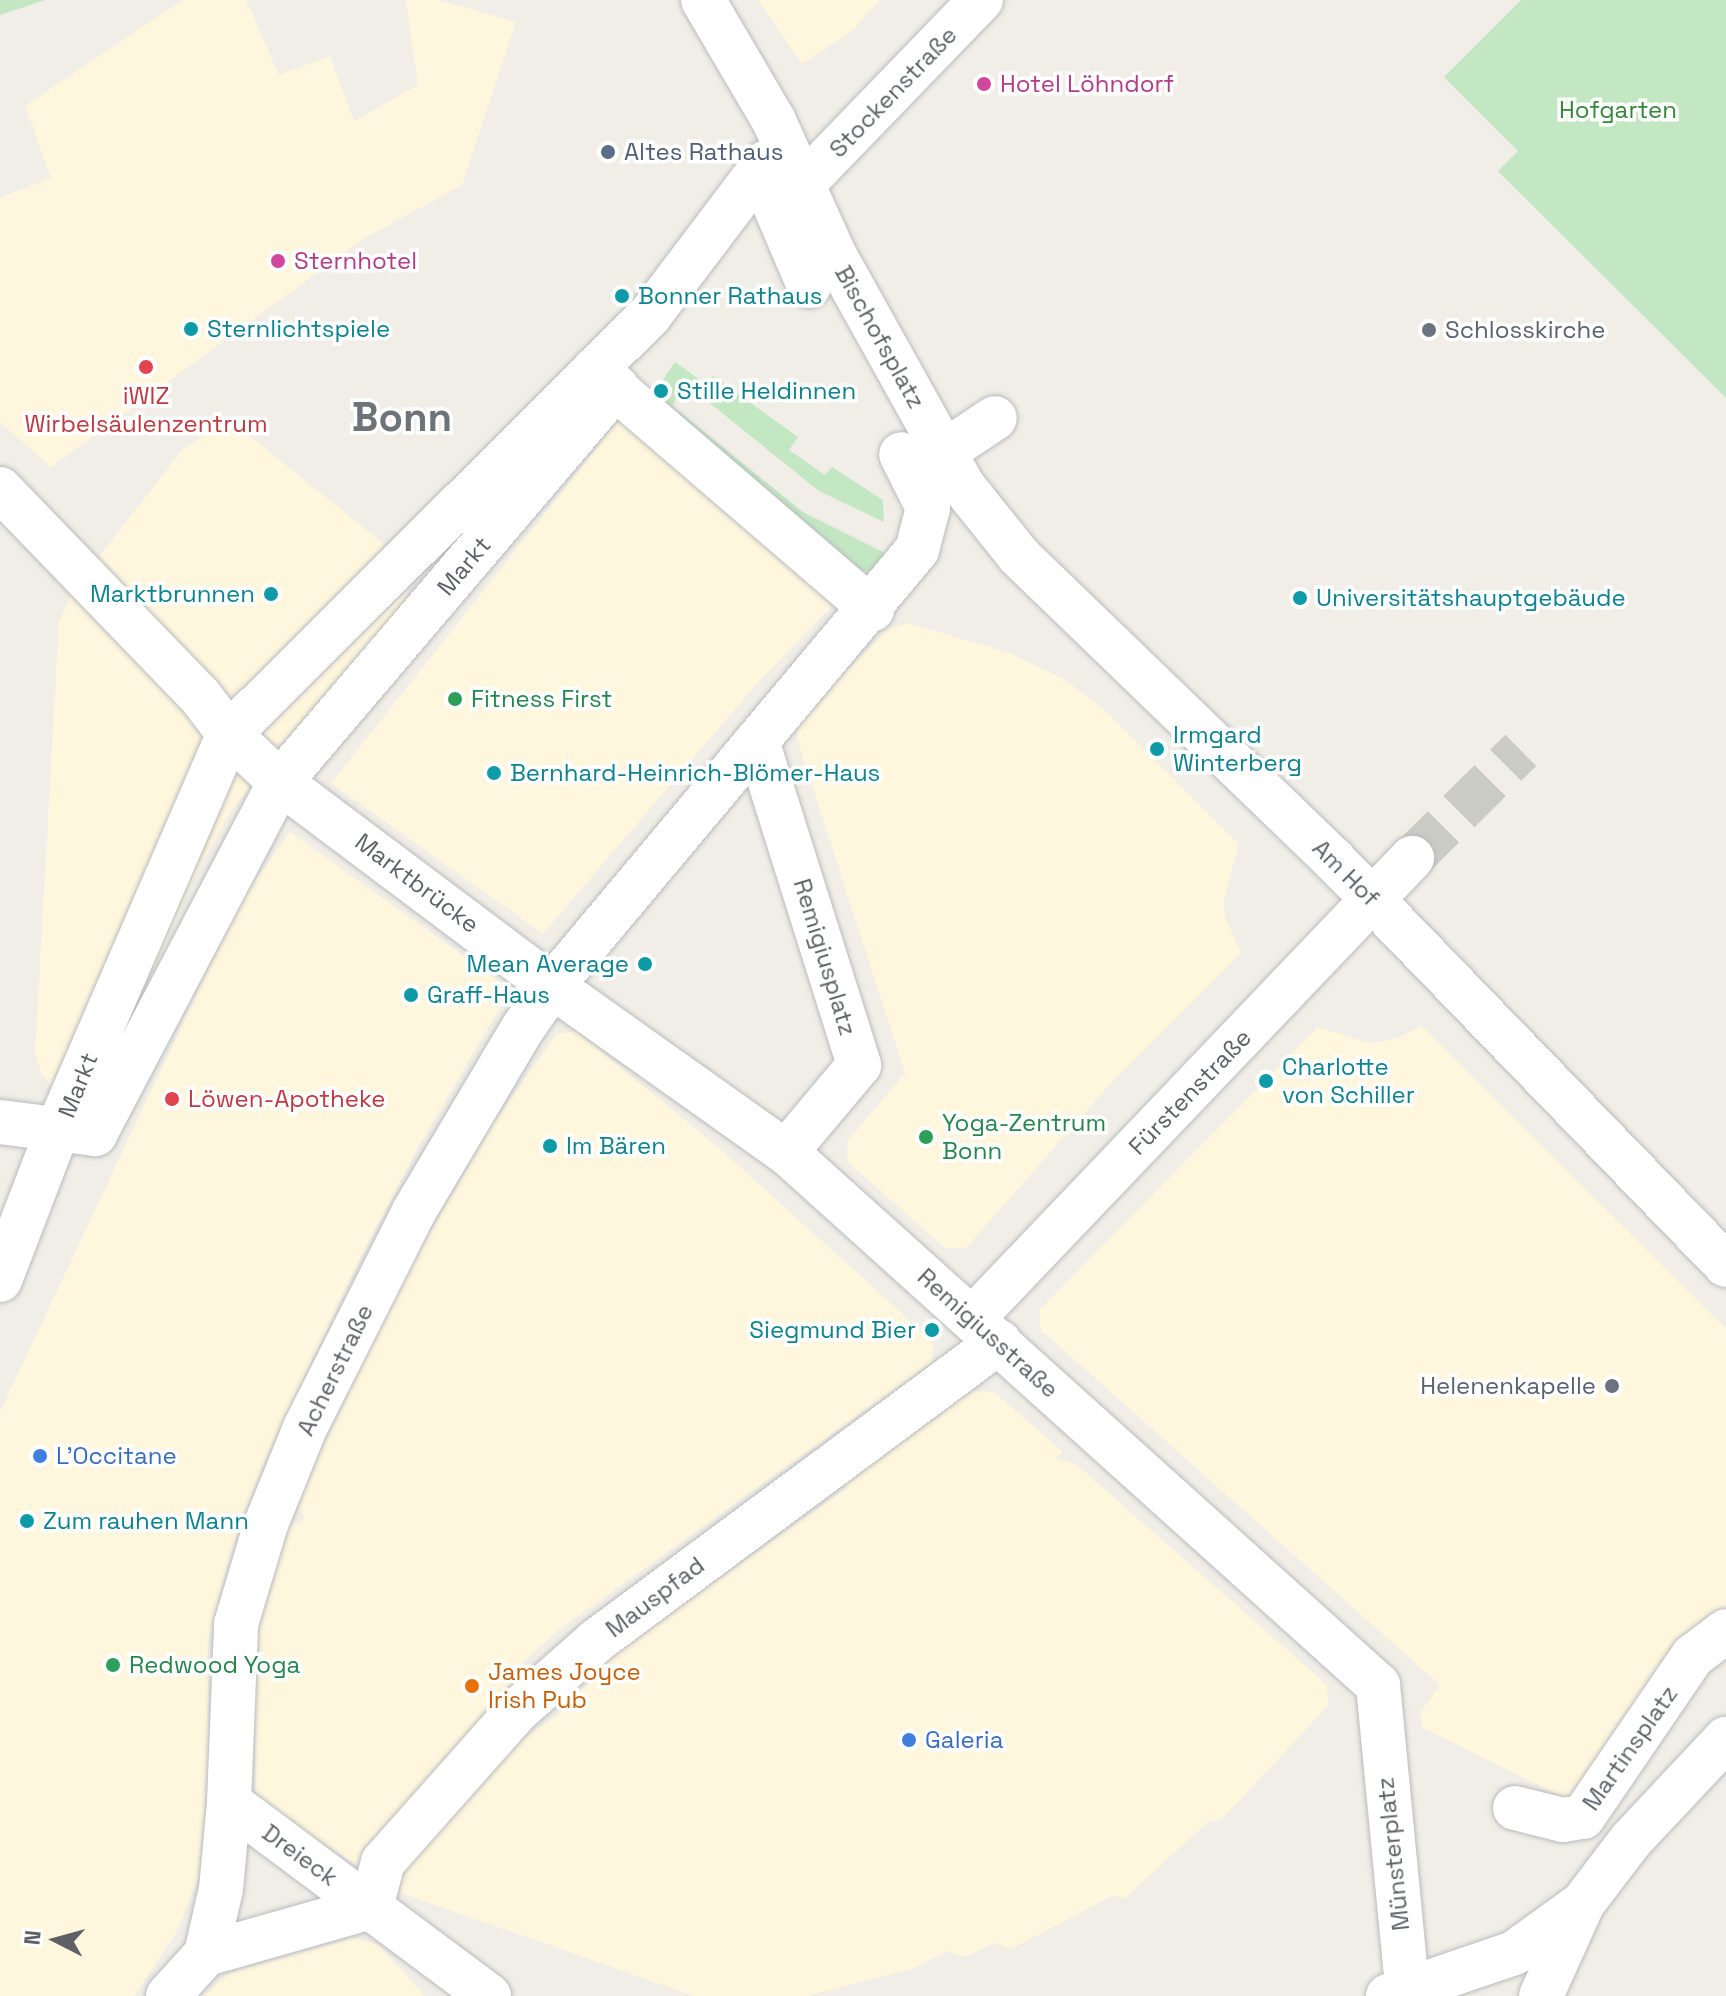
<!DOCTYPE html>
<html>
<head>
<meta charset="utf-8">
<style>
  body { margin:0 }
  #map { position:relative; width:1726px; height:1996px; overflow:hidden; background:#f0eee6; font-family:"Space Grotesk",sans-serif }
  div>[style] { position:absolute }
  .commercial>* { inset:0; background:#fef6dd }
  .green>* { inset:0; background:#c3e7c3 }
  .minor-tunnel>* { height:44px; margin-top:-22px; transform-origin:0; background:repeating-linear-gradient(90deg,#cbcbc6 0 44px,transparent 0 66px) }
  .roads { filter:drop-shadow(0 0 2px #b8bbbf) drop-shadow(0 0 2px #b8bbbf) }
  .minor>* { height:44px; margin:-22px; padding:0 22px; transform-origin:22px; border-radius:22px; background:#fff }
  .dots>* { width:22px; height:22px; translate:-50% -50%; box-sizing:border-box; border:4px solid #fff; border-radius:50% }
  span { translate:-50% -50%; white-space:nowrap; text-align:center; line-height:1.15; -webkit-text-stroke:7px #fff; paint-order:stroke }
  .hotel-label { font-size:24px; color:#b23c85 }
  .left { translate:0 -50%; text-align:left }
  .street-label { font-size:24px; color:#5d6166 }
  .park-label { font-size:24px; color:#35853a }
  .service-label { font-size:24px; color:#4e5e75 }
  .culture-label { font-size:24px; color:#0d838f }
  .right { translate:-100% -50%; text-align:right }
  .worship-label { font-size:24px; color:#5b616d }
  .health-label { font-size:24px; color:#be3a42 }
  .leisure-label { font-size:24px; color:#27864d }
  .shop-label { font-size:24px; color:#366cbe }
  .food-label { font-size:24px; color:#c56008 }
  .town-label { font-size:40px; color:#6e7378; font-weight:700 }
  .north { position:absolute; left:16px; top:1900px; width:80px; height:80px; -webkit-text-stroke:6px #fff; paint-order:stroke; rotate:276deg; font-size:22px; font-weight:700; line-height:32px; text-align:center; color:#5d6166 }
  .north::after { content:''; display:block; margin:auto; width:28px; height:36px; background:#5d6166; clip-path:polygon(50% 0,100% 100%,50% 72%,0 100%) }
</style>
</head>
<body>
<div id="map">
  <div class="commercial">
    <i style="clip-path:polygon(183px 0,246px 0,279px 75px,330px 56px,354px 121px,418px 85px,406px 0,439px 0,516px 22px,462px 185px,365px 238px,51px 467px,0 422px,0 198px,51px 178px,25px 106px)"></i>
    <i style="clip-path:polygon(758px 0,880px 0,852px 31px,802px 64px)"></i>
    <i style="clip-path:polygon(619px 420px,829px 586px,831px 607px,761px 679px,543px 934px,331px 783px)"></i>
    <i style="clip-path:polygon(230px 432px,251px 437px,394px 552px,405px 571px,406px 596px,395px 619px,285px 739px,230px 812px,192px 883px,105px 1086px,58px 1091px,42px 1076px,35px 1053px,59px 621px,74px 589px,182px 450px,206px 434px)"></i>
    <i style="clip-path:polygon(907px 623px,1007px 652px,1064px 679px,1106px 711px,1239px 844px,1224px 898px,1225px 917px,1241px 953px,1113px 1081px,966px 1248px,945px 1248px,848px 1162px,847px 1141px,905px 1073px,797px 739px,798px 721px,888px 629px)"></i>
    <i style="clip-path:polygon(290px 832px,500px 982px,504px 1001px,417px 1149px,354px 1271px,264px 1463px,230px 1554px,208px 1642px,208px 1763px,199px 1875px,176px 1933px,134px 1996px,0 1996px,0 1412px,240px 902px)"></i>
    <i style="clip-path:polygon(1422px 1026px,1726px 1329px,1726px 1607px,1573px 1802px,1423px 1728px,1420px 1713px,1440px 1685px,1041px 1330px,1039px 1310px,1318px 1027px,1369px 1043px,1396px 1039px)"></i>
    <i style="clip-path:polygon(576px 1031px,720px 1149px,896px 1308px,933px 1343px,932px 1362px,557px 1631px,512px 1672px,518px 1677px,359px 1867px,256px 1798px,253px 1628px,289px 1519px,300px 1524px,305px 1515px,294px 1509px,393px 1296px,496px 1119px,557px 1034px)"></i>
    <i style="clip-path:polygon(970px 1391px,994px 1392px,1063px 1452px,1056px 1458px,1077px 1465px,1327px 1685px,1328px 1706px,1221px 1820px,1209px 1821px,1125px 1898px,1112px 1896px,1011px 1949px,993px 1943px,965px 1957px,948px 1951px,912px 1969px,807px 1996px,694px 1996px,401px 1893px,395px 1873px,476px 1773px,577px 1701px,573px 1695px,602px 1675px,596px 1666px,847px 1488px,843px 1481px)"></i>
    <i style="clip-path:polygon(354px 1938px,379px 1945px,425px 1996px,203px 1996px,230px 1973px)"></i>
  </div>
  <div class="green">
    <i style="clip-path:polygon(0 0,45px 0,0 15px)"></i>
    <i style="clip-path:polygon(1521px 0,1726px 0,1726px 398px,1498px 171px,1518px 151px,1444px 77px)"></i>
    <i style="clip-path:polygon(675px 362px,707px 385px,713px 376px,798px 437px,789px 450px,825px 475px,832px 467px,883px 500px,884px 522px,819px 491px,686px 384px,672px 406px,803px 512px,889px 555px,880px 574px,841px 566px,648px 402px)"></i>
  </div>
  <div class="minor-tunnel">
    <i style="left:1412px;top:858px;width:153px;rotate:-44.7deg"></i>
  </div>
  <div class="roads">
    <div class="minor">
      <i style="left:703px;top:0;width:140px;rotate:59.6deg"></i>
      <i style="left:774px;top:121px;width:148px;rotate:65.7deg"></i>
      <i style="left:835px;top:256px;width:263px;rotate:60.9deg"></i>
      <i style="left:963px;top:486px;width:90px;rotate:51.3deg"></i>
      <i style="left:1019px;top:556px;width:436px;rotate:44deg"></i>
      <i style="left:1333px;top:859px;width:565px;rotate:45.93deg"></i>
      <i style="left:760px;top:171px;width:125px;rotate:66.9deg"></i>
      <i style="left:804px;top:183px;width:255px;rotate:-46deg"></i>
      <i style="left:594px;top:370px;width:367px;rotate:40.7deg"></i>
      <i style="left:944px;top:452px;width:61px;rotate:-33.7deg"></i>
      <i style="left:0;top:489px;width:288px;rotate:46deg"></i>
      <i style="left:200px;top:696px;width:48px;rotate:52.7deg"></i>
      <i style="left:229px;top:734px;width:70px;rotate:43.3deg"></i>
      <i style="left:280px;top:782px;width:340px;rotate:36.9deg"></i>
      <i style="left:552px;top:986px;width:287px;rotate:35.4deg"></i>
      <i style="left:786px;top:1152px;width:797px;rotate:42deg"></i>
      <i style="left:1378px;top:1685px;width:312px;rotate:84.5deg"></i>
      <i style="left:757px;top:741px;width:340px;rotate:72.5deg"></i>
      <i style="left:859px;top:1065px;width:114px;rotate:130deg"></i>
      <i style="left:0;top:1122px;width:96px;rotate:7.2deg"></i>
      <i style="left:95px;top:1134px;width:398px;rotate:-62.3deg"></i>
      <i style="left:280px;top:782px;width:519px;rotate:-49.61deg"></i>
      <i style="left:0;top:1280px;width:165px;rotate:-69deg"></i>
      <i style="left:59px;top:1126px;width:427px;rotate:-66.6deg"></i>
      <i style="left:229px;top:734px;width:594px;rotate:-44.86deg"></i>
      <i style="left:650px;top:315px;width:191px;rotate:-52.9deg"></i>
      <i style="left:973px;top:1318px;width:636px;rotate:-46.34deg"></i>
      <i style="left:1515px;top:1808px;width:49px;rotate:14deg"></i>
      <i style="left:1563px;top:1820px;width:20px;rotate:-9deg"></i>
      <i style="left:1583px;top:1817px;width:195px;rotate:-55.7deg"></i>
      <i style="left:1693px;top:1656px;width:41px;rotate:-37.1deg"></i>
      <i style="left:371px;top:1907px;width:47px;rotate:-75.1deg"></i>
      <i style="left:383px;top:1862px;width:202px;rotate:-48.4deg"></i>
      <i style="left:517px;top:1711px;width:106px;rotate:-41.5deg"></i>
      <i style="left:596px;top:1641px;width:502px;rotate:-36.57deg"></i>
      <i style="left:206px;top:1954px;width:67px;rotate:-77deg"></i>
      <i style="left:221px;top:1889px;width:87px;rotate:-84.7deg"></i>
      <i style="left:168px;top:1996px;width:57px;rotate:-47.9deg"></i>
      <i style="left:206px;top:1954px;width:172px;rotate:-15.9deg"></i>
      <i style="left:489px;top:1996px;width:324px;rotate:-143.3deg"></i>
      <i style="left:229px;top:1802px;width:178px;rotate:-87.7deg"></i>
      <i style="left:236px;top:1624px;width:104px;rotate:-73.3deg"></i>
      <i style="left:266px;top:1524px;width:104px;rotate:-67.9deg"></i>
      <i style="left:305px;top:1428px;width:241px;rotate:-63.3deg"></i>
      <i style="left:413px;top:1213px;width:215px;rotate:-59.3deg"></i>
      <i style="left:523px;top:1028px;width:51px;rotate:-55.4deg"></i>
      <i style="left:552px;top:986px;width:569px;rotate:-50.07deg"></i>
      <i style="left:917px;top:550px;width:43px;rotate:-75.3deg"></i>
      <i style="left:928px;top:508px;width:60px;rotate:-116.6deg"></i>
      <i style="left:1388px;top:1996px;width:133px;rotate:-18.8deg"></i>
      <i style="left:1514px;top:1953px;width:80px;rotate:-35.9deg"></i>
      <i style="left:1541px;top:1996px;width:102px;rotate:-65.7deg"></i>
      <i style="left:1583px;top:1903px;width:79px;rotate:-52.7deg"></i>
      <i style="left:1631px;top:1840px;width:139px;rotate:-46.8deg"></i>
    </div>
  </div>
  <div class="dots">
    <i style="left:984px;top:84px;background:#d1479c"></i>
    <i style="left:608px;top:152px;background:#5c6f8a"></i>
    <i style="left:278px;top:261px;background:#d1479c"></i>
    <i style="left:622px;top:296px;background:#0f9aa8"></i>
    <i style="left:191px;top:329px;background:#0f9aa8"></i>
    <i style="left:1429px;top:330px;background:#6b7280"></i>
    <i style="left:146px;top:367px;background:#e0444e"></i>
    <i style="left:661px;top:391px;background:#0f9aa8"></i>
    <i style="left:271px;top:594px;background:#0f9aa8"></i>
    <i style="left:1300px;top:598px;background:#0f9aa8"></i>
    <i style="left:455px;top:699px;background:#2e9e5b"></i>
    <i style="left:1157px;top:749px;background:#0f9aa8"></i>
    <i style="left:494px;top:773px;background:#0f9aa8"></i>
    <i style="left:645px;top:964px;background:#0f9aa8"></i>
    <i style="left:411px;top:995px;background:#0f9aa8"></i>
    <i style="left:1266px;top:1081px;background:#0f9aa8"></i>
    <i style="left:172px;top:1099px;background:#e0444e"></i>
    <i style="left:926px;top:1137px;background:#2e9e5b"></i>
    <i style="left:550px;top:1146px;background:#0f9aa8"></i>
    <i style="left:932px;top:1330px;background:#0f9aa8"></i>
    <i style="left:1612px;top:1386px;background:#6b7280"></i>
    <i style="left:40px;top:1456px;background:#3f7fe0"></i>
    <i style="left:27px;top:1521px;background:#0f9aa8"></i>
    <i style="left:113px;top:1665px;background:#2e9e5b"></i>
    <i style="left:472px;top:1686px;background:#e8710a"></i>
    <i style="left:909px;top:1740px;background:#3f7fe0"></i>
  </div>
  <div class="hotel-label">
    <span class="left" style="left:1000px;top:84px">Hotel Löhndorf</span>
    <span class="left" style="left:294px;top:261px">Sternhotel</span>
  </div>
  <div class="street-label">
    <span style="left:893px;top:92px;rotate:-46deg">Stockenstraße</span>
    <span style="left:880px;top:337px;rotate:61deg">Bischofsplatz</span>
    <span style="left:464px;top:566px;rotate:-50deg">Markt</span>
    <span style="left:1346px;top:873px;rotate:45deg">Am Hof</span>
    <span style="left:417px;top:883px;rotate:37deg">Marktbrücke</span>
    <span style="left:825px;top:957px;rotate:73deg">Remigiusplatz</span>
    <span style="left:78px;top:1085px;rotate:-68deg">Markt</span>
    <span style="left:1190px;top:1092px;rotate:-46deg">Fürstenstraße</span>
    <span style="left:988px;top:1333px;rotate:42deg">Remigiusstraße</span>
    <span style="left:335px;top:1370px;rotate:-64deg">Acherstraße</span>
    <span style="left:655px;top:1597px;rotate:-37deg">Mauspfad</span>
    <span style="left:1630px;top:1748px;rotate:-55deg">Martinsplatz</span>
    <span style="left:1393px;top:1854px;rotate:-96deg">Münsterplatz</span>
    <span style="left:300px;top:1855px;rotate:36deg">Dreieck</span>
  </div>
  <div class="park-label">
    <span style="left:1618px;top:110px">Hofgarten</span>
  </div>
  <div class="service-label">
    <span class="left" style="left:624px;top:152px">Altes Rathaus</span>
  </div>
  <div class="culture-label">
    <span class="left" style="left:638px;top:296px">Bonner Rathaus</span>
    <span class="left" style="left:207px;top:329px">Sternlichtspiele</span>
    <span class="left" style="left:677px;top:391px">Stille Heldinnen</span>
    <span class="right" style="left:255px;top:594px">Marktbrunnen</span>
    <span class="left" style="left:1316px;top:598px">Universitätshauptgebäude</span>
    <span class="left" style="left:1173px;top:749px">Irmgard<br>Winterberg</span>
    <span class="left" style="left:510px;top:773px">Bernhard-Heinrich-Blömer-Haus</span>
    <span class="right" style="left:629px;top:964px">Mean Average</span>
    <span class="left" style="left:427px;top:995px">Graff-Haus</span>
    <span class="left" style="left:1282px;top:1081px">Charlotte<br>von Schiller</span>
    <span class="left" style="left:566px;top:1146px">Im Bären</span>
    <span class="right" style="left:916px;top:1330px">Siegmund Bier</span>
    <span class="left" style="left:43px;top:1521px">Zum rauhen Mann</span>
  </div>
  <div class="worship-label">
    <span class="left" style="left:1445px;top:330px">Schlosskirche</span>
    <span class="right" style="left:1596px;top:1386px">Helenenkapelle</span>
  </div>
  <div class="health-label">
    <span style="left:146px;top:410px">iWIZ<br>Wirbelsäulenzentrum</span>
    <span class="left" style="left:188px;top:1099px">Löwen-Apotheke</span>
  </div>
  <div class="leisure-label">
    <span class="left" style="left:471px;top:699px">Fitness First</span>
    <span class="left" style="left:942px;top:1137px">Yoga-Zentrum<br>Bonn</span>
    <span class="left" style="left:129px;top:1665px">Redwood Yoga</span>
  </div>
  <div class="shop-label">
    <span class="left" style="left:56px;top:1456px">L'Occitane</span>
    <span class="left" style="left:925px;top:1740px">Galeria</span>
  </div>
  <div class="food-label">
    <span class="left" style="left:488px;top:1686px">James Joyce<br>Irish Pub</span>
  </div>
  <div class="town-label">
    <span style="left:402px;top:418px">Bonn</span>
  </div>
  <div class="north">N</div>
</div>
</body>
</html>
